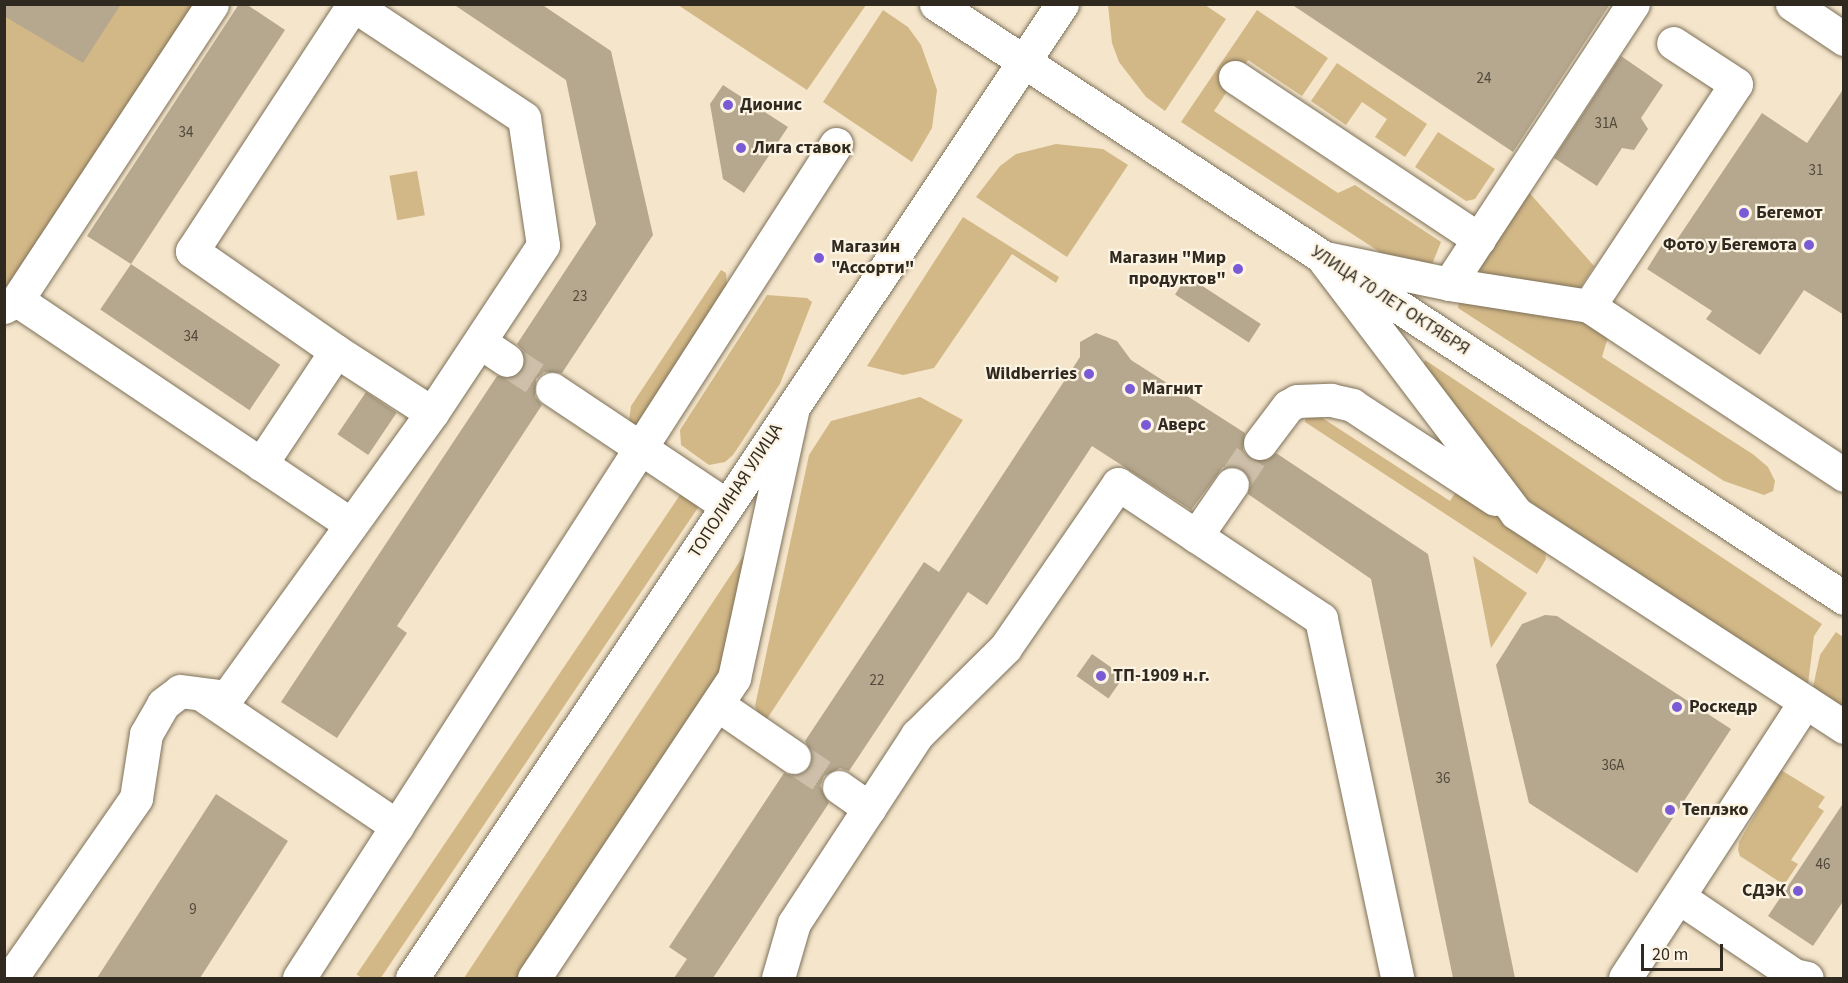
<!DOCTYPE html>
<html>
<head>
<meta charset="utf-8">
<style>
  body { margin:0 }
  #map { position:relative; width:1848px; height:983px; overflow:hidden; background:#f4e5cb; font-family:"Source Sans 3",sans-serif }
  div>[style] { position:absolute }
  .green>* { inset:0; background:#d3b887; transform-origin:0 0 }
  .building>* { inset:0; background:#b6a88e; transform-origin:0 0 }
  .minor-tunnel>* { height:33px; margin-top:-16.5px; transform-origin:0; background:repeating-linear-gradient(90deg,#cdbfa9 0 33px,transparent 0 49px) }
  .roads { filter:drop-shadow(0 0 2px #7e7159) drop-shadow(0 0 2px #7e7159) }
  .minor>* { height:33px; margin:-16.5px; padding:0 16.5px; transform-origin:16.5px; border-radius:16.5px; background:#fff }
  .major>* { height:33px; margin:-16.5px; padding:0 16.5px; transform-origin:16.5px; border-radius:16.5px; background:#fff }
  .dots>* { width:16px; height:16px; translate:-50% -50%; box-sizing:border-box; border:3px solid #fcf3e3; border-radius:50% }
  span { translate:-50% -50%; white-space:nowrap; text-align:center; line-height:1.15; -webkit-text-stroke:4.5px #fcf3e3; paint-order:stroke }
  .number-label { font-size:15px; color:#51493b }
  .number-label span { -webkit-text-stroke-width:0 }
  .poi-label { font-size:18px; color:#2f291f; font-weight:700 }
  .left { translate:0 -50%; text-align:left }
  .right { translate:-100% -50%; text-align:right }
  .street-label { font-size:18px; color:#2f291f }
  .frame { position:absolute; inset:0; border:6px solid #2f291f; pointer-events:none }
  .scale { position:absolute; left:1641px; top:944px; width:82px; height:27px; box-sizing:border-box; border:3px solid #2f291f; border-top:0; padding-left:8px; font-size:18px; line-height:21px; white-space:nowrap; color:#2f291f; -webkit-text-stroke:4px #fcf3e3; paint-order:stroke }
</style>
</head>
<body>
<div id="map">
  <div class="green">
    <i style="clip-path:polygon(206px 4px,4px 307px,4px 16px,121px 5px)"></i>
    <i style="clip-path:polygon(678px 5px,866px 5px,807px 90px)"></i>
    <i style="clip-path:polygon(1108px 5px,1205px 5px,1226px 19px,1165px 111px,1146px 97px,1119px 62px,1112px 43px)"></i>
    <i style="clip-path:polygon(883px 10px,908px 27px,921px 45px,937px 90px,932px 128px,912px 162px,823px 102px)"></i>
    <i style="clip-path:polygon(1257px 10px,1328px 58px,1302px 96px,1248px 60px,1214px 111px,1338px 193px,1355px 185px,1441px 242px,1431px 267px,1386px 256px,1181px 122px)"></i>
    <i style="clip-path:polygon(1337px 63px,1427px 124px,1405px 157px,1375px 137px,1387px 119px,1362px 102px,1346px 125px,1311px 101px)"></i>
    <i style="clip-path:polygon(1438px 132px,1495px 169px,1475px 199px,1466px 201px,1415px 167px)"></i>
    <i style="clip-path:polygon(1056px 144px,1103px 149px,1128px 165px,1067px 257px,976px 197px,1000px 166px,1016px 154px)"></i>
    <i style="left:417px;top:171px;width:45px;height:28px;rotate:80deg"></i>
    <i style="clip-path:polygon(1526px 189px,1594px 266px,1578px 291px,1483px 276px,1479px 267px)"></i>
    <i style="clip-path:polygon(963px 217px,1059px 277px,1056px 283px,1012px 254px,934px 368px,903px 375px,867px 366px)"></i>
    <i style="clip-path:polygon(721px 270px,726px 273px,729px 308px,646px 426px,634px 425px,629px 421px,631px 406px)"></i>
    <i style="clip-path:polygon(767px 295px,807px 298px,812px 302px,780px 384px,733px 455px,725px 462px,709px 465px,681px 445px,680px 430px)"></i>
    <i style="clip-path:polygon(1459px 301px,1588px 322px,1608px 337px,1602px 357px,1754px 455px,1768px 467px,1775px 481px,1773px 491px,1764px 495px,1724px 481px,1458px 308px)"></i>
    <i style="clip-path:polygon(1425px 360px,1822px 624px,1814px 636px,1808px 684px,1524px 498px,1423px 366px)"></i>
    <i style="clip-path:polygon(920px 397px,963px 420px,763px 725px,755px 706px,809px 455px,831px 421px)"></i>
    <i style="clip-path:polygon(1307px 408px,1450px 501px,1459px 487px,1544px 543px,1546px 559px,1537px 574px,1305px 422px)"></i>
    <i style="left:682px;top:492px;width:22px;height:582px;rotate:34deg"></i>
    <i style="clip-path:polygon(744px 555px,729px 680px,531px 978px,464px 978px)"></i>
    <i style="clip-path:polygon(1473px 556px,1527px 593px,1491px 648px)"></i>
    <i style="clip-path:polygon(1836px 632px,1843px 637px,1843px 707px,1813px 687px,1820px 655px)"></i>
    <i style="clip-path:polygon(1781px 770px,1825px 797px,1818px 807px,1824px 811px,1791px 860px,1798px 864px,1784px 885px,1740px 856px,1738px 850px,1739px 842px)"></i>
  </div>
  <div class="building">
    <i style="clip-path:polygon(4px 4px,121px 4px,83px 63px,4px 16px)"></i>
    <i style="clip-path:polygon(239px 4px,246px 4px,285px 30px,131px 264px,87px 236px)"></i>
    <i style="clip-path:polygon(453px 4px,541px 4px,611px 51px,653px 235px,562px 373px,544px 372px,536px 379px,535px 397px,542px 405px,397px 626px,407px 633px,337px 738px,281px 702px,497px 376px,515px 377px,523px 370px,524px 352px,517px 344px,596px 224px,566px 80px)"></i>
    <i style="clip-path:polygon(1291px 4px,1610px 4px,1513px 152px)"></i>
    <i style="clip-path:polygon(1621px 56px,1663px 85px,1641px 118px,1648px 129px,1634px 150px,1622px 148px,1597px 186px,1554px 158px)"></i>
    <i style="clip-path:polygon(723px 85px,788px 127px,744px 193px,723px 179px,710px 104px)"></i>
    <i style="clip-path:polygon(1844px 88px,1844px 315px,1804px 290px,1760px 355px,1706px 319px,1712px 311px,1647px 269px,1662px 245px,1670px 250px,1762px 113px,1807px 143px)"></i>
    <i style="left:131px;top:264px;width:180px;height:55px;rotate:34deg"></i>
    <i style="left:1187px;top:276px;width:88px;height:22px;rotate:33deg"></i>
    <i style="clip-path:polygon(1096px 333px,1117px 341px,1131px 360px,1245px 433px,1243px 450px,1249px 458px,1267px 460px,1276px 453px,1428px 554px,1515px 978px,1453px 978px,1371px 579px,1248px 494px,1249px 477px,1242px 468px,1223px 467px,1191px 510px,1092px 446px,987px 605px,968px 592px,849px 771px,840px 768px,824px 776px,820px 786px,829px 803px,713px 978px,674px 978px,687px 959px,669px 947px,784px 773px,793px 776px,809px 768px,813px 758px,805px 741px,924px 562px,939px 572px,1080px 357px,1080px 342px)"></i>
    <i style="left:366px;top:392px;width:37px;height:51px;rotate:34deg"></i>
    <i style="clip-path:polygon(1545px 615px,1557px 616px,1731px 729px,1637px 873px,1529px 803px,1496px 665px,1522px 624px)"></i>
    <i style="left:1092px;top:654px;width:39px;height:27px;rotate:35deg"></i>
    <i style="clip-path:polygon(216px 794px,288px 841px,200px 978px,97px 978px)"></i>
    <i style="clip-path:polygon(1844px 802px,1844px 900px,1813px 946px,1768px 916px)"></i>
  </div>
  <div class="minor-tunnel">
    <i style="left:507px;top:360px;width:54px;rotate:32.8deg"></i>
    <i style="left:1232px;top:484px;width:50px;rotate:-55.7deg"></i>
    <i style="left:794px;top:757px;width:54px;rotate:33.7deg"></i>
  </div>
  <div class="roads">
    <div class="minor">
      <i style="left:1792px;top:4px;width:63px;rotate:33.9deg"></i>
      <i style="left:1235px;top:77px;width:293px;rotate:33.6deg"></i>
      <i style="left:1325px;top:258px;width:127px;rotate:11.8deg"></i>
      <i style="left:1449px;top:284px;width:142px;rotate:8.9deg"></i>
      <i style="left:1589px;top:306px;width:306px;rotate:33.5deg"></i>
      <i style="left:1325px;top:261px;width:316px;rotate:52.8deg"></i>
      <i style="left:1516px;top:513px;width:392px;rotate:33.1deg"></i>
      <i style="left:1449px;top:284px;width:335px;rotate:-56.7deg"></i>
      <i style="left:17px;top:300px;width:401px;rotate:33.9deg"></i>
      <i style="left:1589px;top:306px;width:266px;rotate:-56.5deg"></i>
      <i style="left:1736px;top:84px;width:75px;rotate:-146.9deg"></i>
      <i style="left:4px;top:307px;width:15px;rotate:-28deg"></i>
      <i style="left:17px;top:300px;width:354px;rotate:-56.6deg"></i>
      <i style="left:480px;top:342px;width:32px;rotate:34deg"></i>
      <i style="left:336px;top:351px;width:114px;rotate:32.9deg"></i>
      <i style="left:552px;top:389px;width:209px;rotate:33.7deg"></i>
      <i style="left:1260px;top:443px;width:46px;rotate:-52.9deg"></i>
      <i style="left:1288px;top:406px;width:10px;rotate:-29deg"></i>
      <i style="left:1297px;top:401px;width:34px;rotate:-2deg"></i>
      <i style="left:1331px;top:400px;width:22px;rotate:13deg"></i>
      <i style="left:1352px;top:405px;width:171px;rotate:33.3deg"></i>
      <i style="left:1196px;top:536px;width:63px;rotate:-55.3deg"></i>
      <i style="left:204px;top:696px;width:233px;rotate:34deg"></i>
      <i style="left:718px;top:705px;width:92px;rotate:34.4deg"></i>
      <i style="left:839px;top:787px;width:37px;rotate:35deg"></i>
      <i style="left:1680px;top:898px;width:138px;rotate:34deg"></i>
      <i style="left:1794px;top:975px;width:13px;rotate:13deg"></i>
      <i style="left:4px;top:978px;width:17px;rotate:-36deg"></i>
      <i style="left:18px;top:968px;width:207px;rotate:-55.2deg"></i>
      <i style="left:136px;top:798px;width:65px;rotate:-81.1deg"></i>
      <i style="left:146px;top:734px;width:34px;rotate:-60deg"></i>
      <i style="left:163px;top:704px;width:21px;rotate:-37deg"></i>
      <i style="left:180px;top:691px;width:47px;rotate:7.3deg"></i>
      <i style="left:227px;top:697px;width:350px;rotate:-54.2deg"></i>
      <i style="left:432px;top:413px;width:201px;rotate:-56.5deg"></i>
      <i style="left:543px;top:245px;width:128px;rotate:-98.5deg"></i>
      <i style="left:524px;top:118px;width:205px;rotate:-146.5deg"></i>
      <i style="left:353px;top:5px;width:294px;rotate:123.2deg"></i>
      <i style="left:192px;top:251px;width:175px;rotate:34.8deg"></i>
      <i style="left:336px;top:351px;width:136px;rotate:123.6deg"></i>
      <i style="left:299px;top:978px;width:992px;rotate:-57.22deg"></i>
      <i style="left:534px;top:978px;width:361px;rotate:-56.3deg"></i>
      <i style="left:734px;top:678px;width:276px;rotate:-77.7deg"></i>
      <i style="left:778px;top:978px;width:57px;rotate:-73.8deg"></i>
      <i style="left:794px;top:923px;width:225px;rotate:-56.8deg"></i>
      <i style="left:917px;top:735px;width:124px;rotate:-44.7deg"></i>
      <i style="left:1005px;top:648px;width:199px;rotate:-55.4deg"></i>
      <i style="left:1118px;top:484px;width:244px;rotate:33.6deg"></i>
      <i style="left:1321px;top:619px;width:367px;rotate:78deg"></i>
      <i style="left:1625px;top:978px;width:330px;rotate:-56.9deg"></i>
    </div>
    <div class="major">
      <i style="left:936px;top:4px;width:1085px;rotate:33.19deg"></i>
      <i style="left:412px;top:978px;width:1171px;rotate:-56.28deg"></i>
    </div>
  </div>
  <div class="dots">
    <i style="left:728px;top:105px;background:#7b5bd5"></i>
    <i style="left:741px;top:148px;background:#7b5bd5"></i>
    <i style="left:1744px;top:213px;background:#7b5bd5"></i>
    <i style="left:1809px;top:245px;background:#7b5bd5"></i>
    <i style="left:819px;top:258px;background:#7b5bd5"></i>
    <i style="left:1238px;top:269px;background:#7b5bd5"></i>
    <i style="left:1089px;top:374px;background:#7b5bd5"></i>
    <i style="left:1130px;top:389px;background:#7b5bd5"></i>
    <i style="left:1146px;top:425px;background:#7b5bd5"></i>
    <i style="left:1101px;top:676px;background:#7b5bd5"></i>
    <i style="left:1677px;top:707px;background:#7b5bd5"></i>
    <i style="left:1670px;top:810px;background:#7b5bd5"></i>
    <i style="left:1798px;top:891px;background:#7b5bd5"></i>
  </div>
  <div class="number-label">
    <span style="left:1484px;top:79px">24</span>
    <span style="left:1606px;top:124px">31А</span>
    <span style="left:186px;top:133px">34</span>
    <span style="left:1816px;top:171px">31</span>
    <span style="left:580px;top:297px">23</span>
    <span style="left:191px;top:337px">34</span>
    <span style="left:877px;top:681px">22</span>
    <span style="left:1613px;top:766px">36А</span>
    <span style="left:1443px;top:779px">36</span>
    <span style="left:1823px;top:865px">46</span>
    <span style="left:193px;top:910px">9</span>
  </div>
  <div class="poi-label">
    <span class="left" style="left:740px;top:105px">Дионис</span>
    <span class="left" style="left:753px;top:148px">Лига ставок</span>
    <span class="left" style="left:1756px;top:213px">Бегемот</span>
    <span class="right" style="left:1797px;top:245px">Фото у Бегемота</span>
    <span class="left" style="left:831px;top:258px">Магазин<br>"Ассорти"</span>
    <span class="right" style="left:1226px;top:269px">Магазин "Мир<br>продуктов"</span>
    <span class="right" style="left:1077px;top:374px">Wildberries</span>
    <span class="left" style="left:1142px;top:389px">Магнит</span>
    <span class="left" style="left:1158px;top:425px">Аверс</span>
    <span class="left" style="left:1113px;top:676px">ТП-1909 н.г.</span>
    <span class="left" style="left:1689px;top:707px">Роскедр</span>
    <span class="left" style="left:1682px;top:810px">Теплэко</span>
    <span class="right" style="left:1786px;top:891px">СДЭК</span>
  </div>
  <div class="street-label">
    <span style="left:1390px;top:301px;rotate:33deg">УЛИЦА 70 ЛЕТ ОКТЯБРЯ</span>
    <span style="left:736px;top:491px;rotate:-57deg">ТОПОЛИНАЯ УЛИЦА</span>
  </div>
  <div class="frame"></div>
  <div class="scale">20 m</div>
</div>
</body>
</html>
